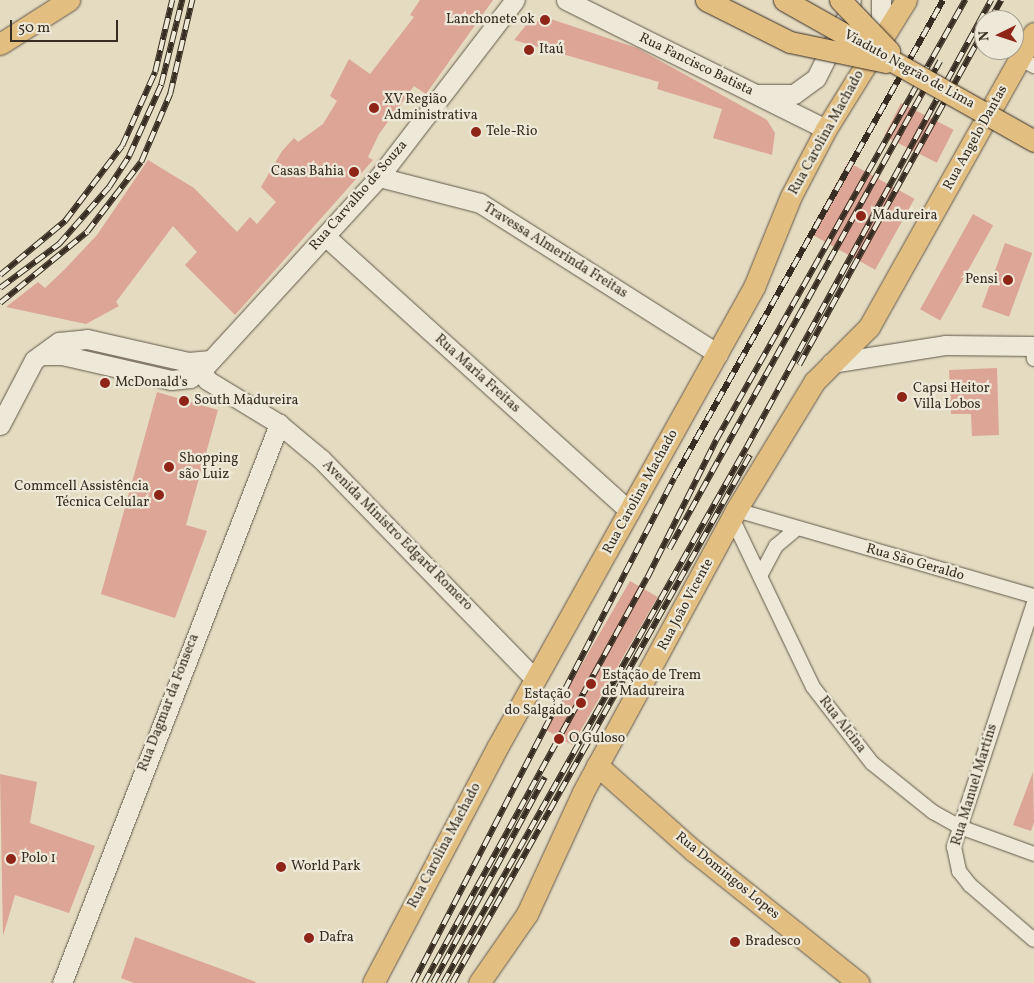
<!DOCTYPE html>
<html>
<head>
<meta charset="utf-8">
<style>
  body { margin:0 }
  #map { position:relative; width:1034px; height:983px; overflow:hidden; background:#e4dbc1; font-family:Vollkorn,serif }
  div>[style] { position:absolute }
  .building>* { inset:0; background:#dca596; transform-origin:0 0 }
  .roads { filter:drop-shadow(0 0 1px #63584a) drop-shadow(0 0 1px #63584a) }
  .street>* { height:14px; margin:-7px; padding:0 7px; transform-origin:7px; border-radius:7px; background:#ede8d7 }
  .secondary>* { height:19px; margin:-9.5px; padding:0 9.5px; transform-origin:9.5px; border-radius:9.5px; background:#ede8d7 }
  .primary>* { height:21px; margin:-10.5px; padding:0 10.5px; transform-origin:10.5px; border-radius:10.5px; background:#e2be80 }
  .rail>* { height:5.5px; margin-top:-2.75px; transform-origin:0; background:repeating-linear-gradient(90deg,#ede8d7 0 11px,#382d22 0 22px); box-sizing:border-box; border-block:1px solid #382d22 }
  .bridges { filter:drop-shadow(0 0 1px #382d22) drop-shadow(0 0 1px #382d22) }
  .primary-bridge>* { height:21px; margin:-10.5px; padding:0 10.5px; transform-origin:10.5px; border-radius:10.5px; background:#e2be80 }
  .dots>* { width:14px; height:14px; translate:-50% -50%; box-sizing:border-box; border:2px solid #ede8d7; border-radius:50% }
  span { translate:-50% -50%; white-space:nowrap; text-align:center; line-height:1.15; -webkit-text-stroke:4.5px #ede8d7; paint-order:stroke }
  .poi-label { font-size:14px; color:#382d22 }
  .right { translate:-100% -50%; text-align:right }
  .left { translate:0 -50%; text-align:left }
  .street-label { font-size:14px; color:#382d22 }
  .north { position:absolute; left:974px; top:10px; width:50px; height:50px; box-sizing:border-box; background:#ede8d7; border:1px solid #a59d8f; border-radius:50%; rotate:266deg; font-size:14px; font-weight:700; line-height:20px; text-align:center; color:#382d22 }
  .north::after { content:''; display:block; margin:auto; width:18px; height:22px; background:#8f2418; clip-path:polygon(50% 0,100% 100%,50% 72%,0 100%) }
  .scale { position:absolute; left:10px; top:20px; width:108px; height:22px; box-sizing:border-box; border:2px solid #382d22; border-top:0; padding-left:6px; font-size:15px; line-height:18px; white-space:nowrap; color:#382d22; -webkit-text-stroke:4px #ede8d7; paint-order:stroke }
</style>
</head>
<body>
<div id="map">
  <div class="building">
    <i style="clip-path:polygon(420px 0,493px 0,426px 94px,414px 86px,379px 134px,368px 157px,373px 160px,235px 315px,185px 265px,197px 252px,173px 226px,116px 302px,119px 306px,86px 324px,6px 307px,38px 282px,45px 288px,64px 270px,97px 235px,148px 160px,194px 188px,237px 232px,250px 217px,257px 224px,276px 202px,261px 187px,282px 151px,294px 138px,298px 142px,323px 124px,337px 101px,330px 96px,349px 59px,370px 74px,414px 17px,410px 15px)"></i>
    <i style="clip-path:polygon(548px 18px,637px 48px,767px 120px,775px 133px,772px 155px,713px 138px,722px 109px,657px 89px,659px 82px,514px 40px,527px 24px)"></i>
    <i style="left:901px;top:103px;width:59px;height:37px;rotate:27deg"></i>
    <i style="left:848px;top:162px;width:76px;height:81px;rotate:29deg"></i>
    <i style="left:973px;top:214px;width:23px;height:109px;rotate:29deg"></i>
    <i style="left:1005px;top:243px;width:29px;height:68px;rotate:20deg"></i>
    <i style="clip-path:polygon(997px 368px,999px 435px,972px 436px,971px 414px,951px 414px,949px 370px)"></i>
    <i style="clip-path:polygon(157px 392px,218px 410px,186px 525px,207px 531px,175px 618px,101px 594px)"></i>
    <i style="left:630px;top:581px;width:32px;height:171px;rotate:30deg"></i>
    <i style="clip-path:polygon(1033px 772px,1034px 822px,1031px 831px,1013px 825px)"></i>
    <i style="clip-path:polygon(0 774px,37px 782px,30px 823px,95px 846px,69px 913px,15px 895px,3px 936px)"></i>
    <i style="clip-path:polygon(135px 937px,256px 982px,255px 983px,134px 983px,121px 978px)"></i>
  </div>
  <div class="roads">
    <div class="street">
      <i style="left:1019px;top:58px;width:17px;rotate:28deg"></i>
      <i style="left:1033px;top:346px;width:13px;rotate:86deg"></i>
      <i style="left:736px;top:510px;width:310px;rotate:16.1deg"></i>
      <i style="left:732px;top:518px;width:187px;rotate:64.4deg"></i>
      <i style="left:813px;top:687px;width:96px;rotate:52.2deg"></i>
      <i style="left:872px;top:763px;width:78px;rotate:38.8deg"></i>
      <i style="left:933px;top:812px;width:31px;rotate:29deg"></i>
      <i style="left:960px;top:827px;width:79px;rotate:20deg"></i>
      <i style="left:760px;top:576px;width:34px;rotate:-62deg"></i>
      <i style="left:776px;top:546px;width:25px;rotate:-40deg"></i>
      <i style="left:1034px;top:603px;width:257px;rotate:108.2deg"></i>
      <i style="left:954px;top:847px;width:25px;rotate:78deg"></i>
      <i style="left:959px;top:871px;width:18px;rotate:52deg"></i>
      <i style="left:970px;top:885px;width:84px;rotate:40.7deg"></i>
    </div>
    <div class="secondary">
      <i style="left:566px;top:0;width:290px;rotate:26.4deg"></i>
      <i style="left:881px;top:39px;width:39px;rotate:-90deg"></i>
      <i style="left:759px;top:94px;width:35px"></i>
      <i style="left:794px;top:94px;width:27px;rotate:-36deg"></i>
      <i style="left:816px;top:78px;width:74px;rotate:-63.4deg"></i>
      <i style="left:849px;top:12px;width:12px;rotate:-81deg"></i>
      <i style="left:379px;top:177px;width:104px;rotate:14.4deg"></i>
      <i style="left:480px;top:203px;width:282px;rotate:32.4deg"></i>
      <i style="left:325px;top:236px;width:411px;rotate:42.1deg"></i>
      <i style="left:41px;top:355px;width:21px"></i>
      <i style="left:62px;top:355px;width:112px;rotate:12.9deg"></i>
      <i style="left:171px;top:380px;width:19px;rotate:-6deg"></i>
      <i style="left:190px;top:378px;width:14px;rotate:-34deg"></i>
      <i style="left:202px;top:370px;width:262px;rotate:-47.5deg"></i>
      <i style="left:379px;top:177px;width:223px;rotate:-52.5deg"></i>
      <i style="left:831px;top:363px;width:115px;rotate:-9deg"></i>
      <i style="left:945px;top:345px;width:89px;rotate:0.6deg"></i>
      <i style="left:202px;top:370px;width:11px;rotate:63deg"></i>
      <i style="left:207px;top:380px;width:84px;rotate:31.4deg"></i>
      <i style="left:279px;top:424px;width:55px;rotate:39.8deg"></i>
      <i style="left:321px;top:459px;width:307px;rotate:45.8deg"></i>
      <i style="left:0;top:425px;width:73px;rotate:-62.4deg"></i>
      <i style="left:34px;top:360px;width:31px;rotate:-36deg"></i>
      <i style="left:59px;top:342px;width:28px;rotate:-6deg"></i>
      <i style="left:87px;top:339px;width:104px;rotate:12.8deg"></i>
      <i style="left:188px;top:362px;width:23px;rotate:-5deg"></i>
      <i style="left:62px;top:983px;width:600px;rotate:-68.78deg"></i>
    </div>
    <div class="primary">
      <i style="left:0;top:44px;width:82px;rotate:-32.5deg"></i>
      <i style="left:597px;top:765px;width:130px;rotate:41.6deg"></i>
      <i style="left:694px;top:851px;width:211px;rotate:38.7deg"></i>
      <i style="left:373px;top:983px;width:268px;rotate:-62.2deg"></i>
      <i style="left:498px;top:746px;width:526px;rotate:-60.85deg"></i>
      <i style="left:754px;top:287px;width:98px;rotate:-67.9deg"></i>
      <i style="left:791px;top:196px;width:76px;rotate:-62.4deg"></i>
      <i style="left:826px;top:129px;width:152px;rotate:-58.2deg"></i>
      <i style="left:479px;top:983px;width:84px;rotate:-55.2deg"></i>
      <i style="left:527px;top:914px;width:134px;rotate:-65.3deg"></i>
      <i style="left:583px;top:792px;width:321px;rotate:-61.5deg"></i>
      <i style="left:736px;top:510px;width:150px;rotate:-58.6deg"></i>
      <i style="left:814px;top:382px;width:78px;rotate:-45deg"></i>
      <i style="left:869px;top:327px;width:337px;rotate:-60.7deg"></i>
    </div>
  </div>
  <div class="rail">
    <i style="left:990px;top:20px;width:23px;rotate:-61deg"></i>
    <i style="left:0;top:275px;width:85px;rotate:-39.7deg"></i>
    <i style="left:65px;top:221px;width:94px;rotate:-52.8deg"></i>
    <i style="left:122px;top:146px;width:81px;rotate:-66deg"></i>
    <i style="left:155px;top:72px;width:74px;rotate:-76.7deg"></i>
    <i style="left:0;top:288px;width:74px;rotate:-36.7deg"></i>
    <i style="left:59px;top:244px;width:76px;rotate:-48.7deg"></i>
    <i style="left:109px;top:187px;width:37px;rotate:-57deg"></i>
    <i style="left:129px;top:156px;width:78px;rotate:-65.7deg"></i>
    <i style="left:161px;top:85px;width:88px;rotate:-76.1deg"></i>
    <i style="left:0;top:303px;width:112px;rotate:-39.2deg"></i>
    <i style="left:87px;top:232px;width:88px;rotate:-52.4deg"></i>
    <i style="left:141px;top:162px;width:74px;rotate:-66.9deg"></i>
    <i style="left:170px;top:94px;width:97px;rotate:-76.8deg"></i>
    <i style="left:799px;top:365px;width:383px;rotate:-61.1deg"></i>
    <i style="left:669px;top:549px;width:558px;rotate:-60.96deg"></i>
    <i style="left:413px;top:983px;width:568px;rotate:-62.67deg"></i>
    <i style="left:674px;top:478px;width:548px;rotate:-60.63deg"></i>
    <i style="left:424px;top:983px;width:462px;rotate:-61.2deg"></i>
    <i style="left:647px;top:578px;width:154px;rotate:-63.4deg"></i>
    <i style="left:716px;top:440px;width:506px;rotate:-60.49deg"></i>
    <i style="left:433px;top:983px;width:234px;rotate:-61.5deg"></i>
    <i style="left:443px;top:983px;width:615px;rotate:-60.47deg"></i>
    <i style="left:746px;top:448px;width:511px;rotate:-61.33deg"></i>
    <i style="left:452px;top:983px;width:606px;rotate:-60.56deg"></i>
  </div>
  <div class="bridges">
    <div class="primary-bridge">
      <i style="left:706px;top:0;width:94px;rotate:26.6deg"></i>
      <i style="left:790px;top:42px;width:98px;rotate:11.8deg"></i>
      <i style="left:784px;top:0;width:287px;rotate:29.4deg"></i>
      <i style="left:840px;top:0;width:71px;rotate:46.1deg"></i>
    </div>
  </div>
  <div class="dots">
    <i style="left:545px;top:20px;background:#8f2418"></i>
    <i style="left:529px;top:50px;background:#8f2418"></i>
    <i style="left:374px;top:108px;background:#8f2418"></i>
    <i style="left:476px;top:132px;background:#8f2418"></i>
    <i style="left:354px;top:172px;background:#8f2418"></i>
    <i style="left:861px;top:216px;background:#8f2418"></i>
    <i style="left:1008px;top:280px;background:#8f2418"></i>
    <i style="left:105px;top:383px;background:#8f2418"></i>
    <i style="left:902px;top:397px;background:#8f2418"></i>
    <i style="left:184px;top:401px;background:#8f2418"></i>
    <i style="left:169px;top:467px;background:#8f2418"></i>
    <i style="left:159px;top:495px;background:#8f2418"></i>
    <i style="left:591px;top:684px;background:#8f2418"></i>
    <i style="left:581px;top:703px;background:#8f2418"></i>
    <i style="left:559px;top:739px;background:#8f2418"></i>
    <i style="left:11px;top:859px;background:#8f2418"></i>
    <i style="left:281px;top:867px;background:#8f2418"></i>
    <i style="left:309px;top:938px;background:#8f2418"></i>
    <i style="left:735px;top:942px;background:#8f2418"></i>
  </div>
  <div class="poi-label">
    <span class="right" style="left:535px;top:20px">Lanchonete ok</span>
    <span class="left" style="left:539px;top:50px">Itaú</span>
    <span class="left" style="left:384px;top:108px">XV Região<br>Administrativa</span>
    <span class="left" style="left:486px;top:132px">Tele-Rio</span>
    <span class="right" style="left:344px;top:172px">Casas Bahia</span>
    <span class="left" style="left:872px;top:216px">Madureira</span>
    <span class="right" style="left:998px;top:280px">Pensi</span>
    <span class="left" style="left:115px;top:383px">McDonald's</span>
    <span class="left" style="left:913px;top:397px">Capsi Heitor<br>Villa Lobos</span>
    <span class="left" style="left:194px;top:401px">South Madureira</span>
    <span class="left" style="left:179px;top:467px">Shopping<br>são Luiz</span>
    <span class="right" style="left:149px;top:495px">Commcell Assistência<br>Técnica Celular</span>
    <span class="left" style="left:602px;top:684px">Estação de Trem<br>de Madureira</span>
    <span class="right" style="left:571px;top:703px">Estação<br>do Salgado</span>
    <span class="left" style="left:569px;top:739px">O Guloso</span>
    <span class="left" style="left:21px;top:859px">Polo 1</span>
    <span class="left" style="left:291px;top:867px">World Park</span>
    <span class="left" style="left:319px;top:938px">Dafra</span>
    <span class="left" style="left:745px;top:942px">Bradesco</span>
  </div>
  <div class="street-label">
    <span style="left:696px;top:65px;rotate:26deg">Rua Fancisco Batista</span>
    <span style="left:909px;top:70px;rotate:29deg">Viaduto Negrão de Lima</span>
    <span style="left:827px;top:133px;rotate:-61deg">Rua Carolina Machado</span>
    <span style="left:976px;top:138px;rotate:-61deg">Rua Angelo Dantas</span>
    <span style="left:359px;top:196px;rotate:-49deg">Rua Carvalho de Souza</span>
    <span style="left:555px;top:251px;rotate:32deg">Travessa Almerinda Freitas</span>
    <span style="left:477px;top:374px;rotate:42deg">Rua Maria Freitas</span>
    <span style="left:641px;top:492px;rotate:-61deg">Rua Carolina Machado</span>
    <span style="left:397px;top:536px;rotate:45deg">Avenida Ministro Edgard Romero</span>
    <span style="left:915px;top:563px;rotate:16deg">Rua São Geraldo</span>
    <span style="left:686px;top:605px;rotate:-62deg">Rua João Vicente</span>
    <span style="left:169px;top:703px;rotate:-69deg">Rua Dagmar da Fonseca</span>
    <span style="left:842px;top:725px;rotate:52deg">Rua Alcina</span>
    <span style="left:975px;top:785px;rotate:-73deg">Rua Manuel Martins</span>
    <span style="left:445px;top:846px;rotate:-62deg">Rua Carolina Machado</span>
    <span style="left:727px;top:876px;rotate:39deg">Rua Domingos Lopes</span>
  </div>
  <div class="north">N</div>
  <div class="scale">50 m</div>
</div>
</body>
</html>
